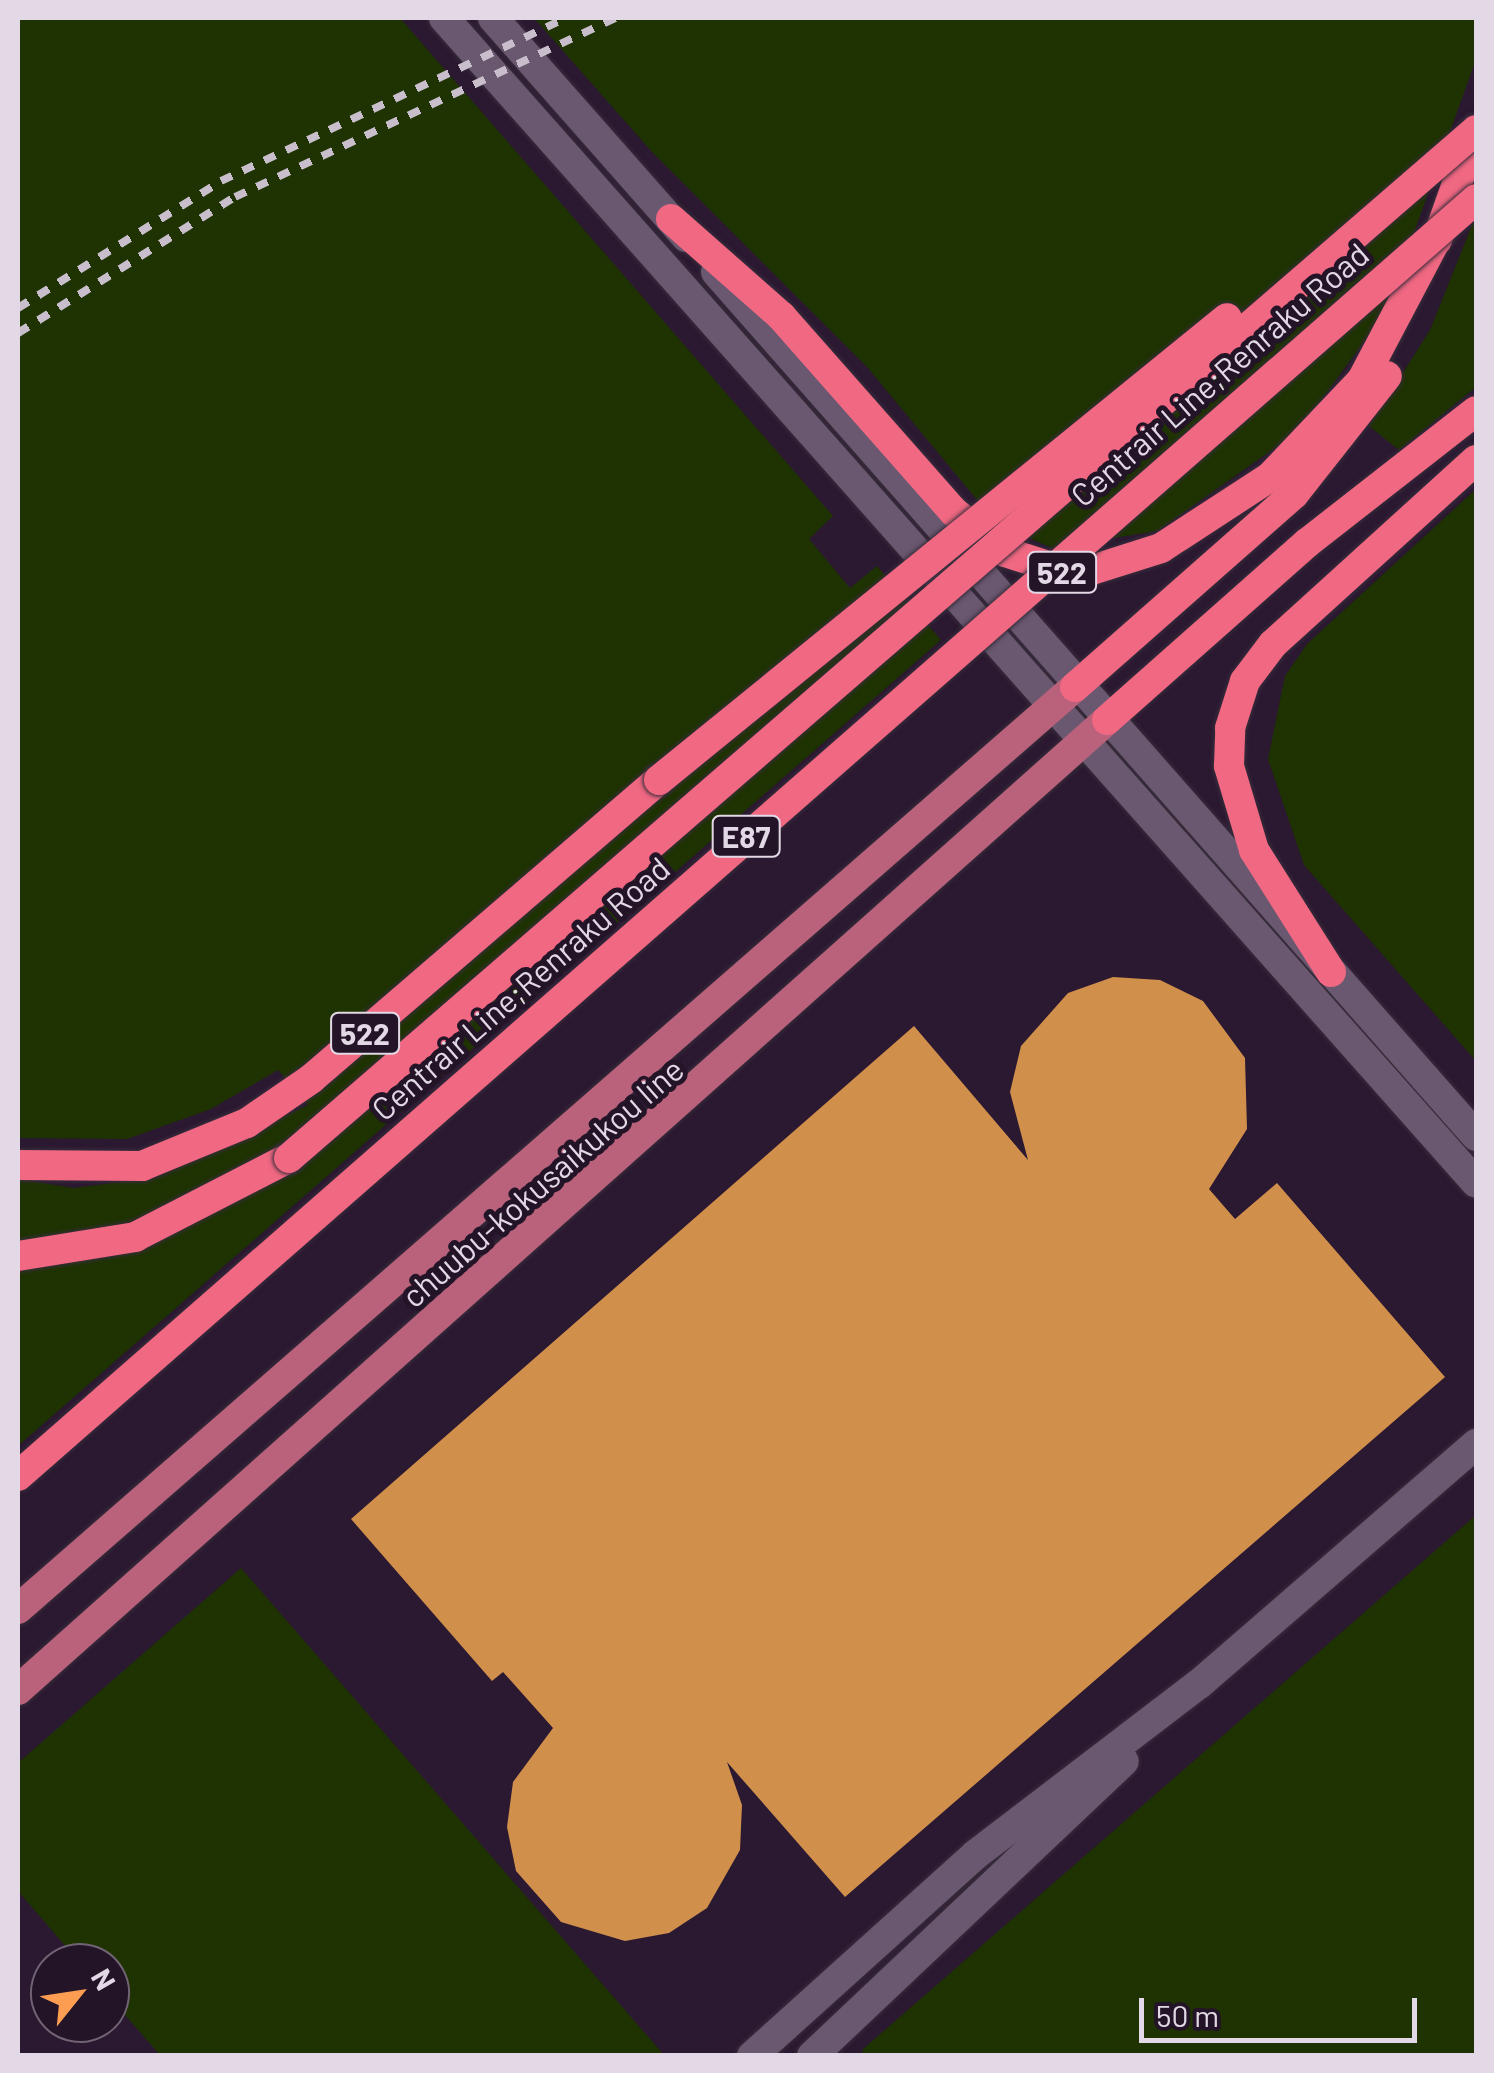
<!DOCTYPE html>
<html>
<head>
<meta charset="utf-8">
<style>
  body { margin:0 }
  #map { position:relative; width:1494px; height:2073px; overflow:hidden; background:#231427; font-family:Barlow,sans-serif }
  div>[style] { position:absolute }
  .built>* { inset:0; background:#2b1831 }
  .green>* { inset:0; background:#1e3301 }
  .building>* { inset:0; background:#d0904c }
  .roads { filter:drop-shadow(0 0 2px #372d3b) drop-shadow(0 0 2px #372d3b) }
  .minor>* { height:30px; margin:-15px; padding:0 15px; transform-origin:15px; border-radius:15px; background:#6a5870 }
  .major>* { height:30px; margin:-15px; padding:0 15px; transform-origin:15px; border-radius:15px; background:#ba627b }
  .highway>* { height:30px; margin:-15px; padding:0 15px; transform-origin:15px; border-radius:15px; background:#f06882 }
  .rail>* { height:8px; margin-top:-4px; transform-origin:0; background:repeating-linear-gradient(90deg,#c8becc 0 12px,transparent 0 24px) }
  .bridges { filter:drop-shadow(0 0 2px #372d3b) drop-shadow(0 0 2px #372d3b) }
  .highway-bridge>* { height:30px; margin:-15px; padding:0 15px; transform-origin:15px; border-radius:15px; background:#f06882 }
  span { translate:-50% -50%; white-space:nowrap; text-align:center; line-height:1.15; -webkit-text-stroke:10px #231427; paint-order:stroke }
  .shield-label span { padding:2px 8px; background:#231427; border:2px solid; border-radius:8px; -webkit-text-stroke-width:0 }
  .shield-label { font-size:30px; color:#e3d9e6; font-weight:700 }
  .street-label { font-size:32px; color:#e3d9e6 }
  .frame { position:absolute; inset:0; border:20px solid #e3d9e6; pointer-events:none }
  .north { position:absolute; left:30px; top:1943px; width:100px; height:100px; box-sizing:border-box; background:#231427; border:2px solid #706373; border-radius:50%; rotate:60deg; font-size:28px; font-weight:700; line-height:40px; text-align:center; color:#e3d9e6 }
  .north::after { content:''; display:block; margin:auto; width:35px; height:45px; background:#fc9d52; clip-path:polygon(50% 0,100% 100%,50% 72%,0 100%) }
  .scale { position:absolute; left:1139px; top:1998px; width:278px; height:45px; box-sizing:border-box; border:5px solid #e3d9e6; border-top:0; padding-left:12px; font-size:30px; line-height:35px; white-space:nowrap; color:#e3d9e6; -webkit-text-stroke:8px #231427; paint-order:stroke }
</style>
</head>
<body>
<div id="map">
  <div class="built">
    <i style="clip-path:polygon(evenodd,18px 18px,1476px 18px,1476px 2055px,18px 2055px,18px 18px,50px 1963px,110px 1963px,110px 2023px,50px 2023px,50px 1963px)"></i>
  </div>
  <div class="green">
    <i style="clip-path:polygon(400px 18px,833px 516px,809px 539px,850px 588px,877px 566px,941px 640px,18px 1446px,18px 1179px,74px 1188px,158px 1177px,308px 1105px,278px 1070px,211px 1109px,127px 1139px,18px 1138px,18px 19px)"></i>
    <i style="clip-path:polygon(534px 18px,1476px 18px,1476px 59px,1386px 311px,1299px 431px,1157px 531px,1052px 548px,997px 524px,868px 368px,653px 153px)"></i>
    <i style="clip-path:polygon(1476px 215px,1476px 387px,1399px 450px,1369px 426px,1430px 330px)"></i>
    <i style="clip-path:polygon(1476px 489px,1476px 1061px,1304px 865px,1268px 759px,1285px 676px,1307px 644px)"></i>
    <i style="clip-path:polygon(1476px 1515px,1476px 2055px,862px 2055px,863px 2049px)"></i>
    <i style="clip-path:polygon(241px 1568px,664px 2055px,160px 2055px,110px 1998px,110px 1963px,80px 1963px,18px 1891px,18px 1763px)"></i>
  </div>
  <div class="building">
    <i style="clip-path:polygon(1113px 977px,1160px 980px,1203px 1001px,1245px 1058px,1247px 1129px,1209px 1189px,1235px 1219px,1277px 1183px,1445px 1377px,845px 1897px,727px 1762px,742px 1805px,740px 1850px,707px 1908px,669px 1933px,625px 1941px,561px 1922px,516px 1871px,507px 1827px,513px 1782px,553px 1728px,503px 1672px,492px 1681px,351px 1519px,914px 1026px,1028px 1160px,1010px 1092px,1021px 1046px,1068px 993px)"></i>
  </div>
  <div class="roads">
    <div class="minor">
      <i style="left:444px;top:18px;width:1556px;rotate:48.46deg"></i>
      <i style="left:493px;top:18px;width:292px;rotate:48.6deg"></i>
      <i style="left:716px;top:272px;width:1151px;rotate:48.66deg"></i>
      <i style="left:752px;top:2056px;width:300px;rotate:-42deg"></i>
      <i style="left:975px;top:1855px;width:282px;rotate:-37.4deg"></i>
      <i style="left:1199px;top:1684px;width:367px;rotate:-40.9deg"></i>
      <i style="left:812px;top:2056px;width:429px;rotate:-43.4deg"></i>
    </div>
    <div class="major">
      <i style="left:18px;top:1609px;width:1403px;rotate:-41.1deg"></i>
      <i style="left:18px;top:1690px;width:1458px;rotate:-41.69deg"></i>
    </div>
    <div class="highway">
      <i style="left:671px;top:219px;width:147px;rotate:41.4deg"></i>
      <i style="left:781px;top:316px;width:261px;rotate:48.6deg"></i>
      <i style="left:954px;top:512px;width:65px;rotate:38.1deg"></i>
      <i style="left:1005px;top:552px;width:75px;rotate:17.9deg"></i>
      <i style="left:1076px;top:575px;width:89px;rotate:-17.6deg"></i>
      <i style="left:1161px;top:548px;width:130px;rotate:-33.1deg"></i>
      <i style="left:1270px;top:477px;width:134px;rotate:-46.5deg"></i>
      <i style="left:1362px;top:380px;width:165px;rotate:-62.2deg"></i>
      <i style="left:1437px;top:240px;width:117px;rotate:-70.5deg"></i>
      <i style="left:1075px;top:687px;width:292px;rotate:-41.4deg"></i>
      <i style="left:1294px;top:494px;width:150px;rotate:-51.8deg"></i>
      <i style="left:1107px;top:720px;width:267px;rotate:-41.5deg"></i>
      <i style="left:1307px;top:543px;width:214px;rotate:-38deg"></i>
      <i style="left:1331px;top:972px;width:144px;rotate:-122.3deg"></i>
      <i style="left:1254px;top:850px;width:88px;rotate:-106.6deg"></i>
      <i style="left:1229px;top:766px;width:38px;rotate:-88deg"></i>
      <i style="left:1230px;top:728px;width:49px;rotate:-72.3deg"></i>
      <i style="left:1245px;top:681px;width:46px;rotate:-52.9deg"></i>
      <i style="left:1273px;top:644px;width:274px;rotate:-42.2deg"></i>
      <i style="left:18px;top:1165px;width:124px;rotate:0.5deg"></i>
      <i style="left:142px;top:1166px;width:113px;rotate:-22.3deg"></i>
      <i style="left:247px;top:1123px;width:78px;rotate:-34.5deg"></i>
      <i style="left:311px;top:1079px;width:459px;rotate:-40.7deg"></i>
      <i style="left:18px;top:1256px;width:119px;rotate:-9.2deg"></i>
      <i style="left:135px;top:1237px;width:173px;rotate:-27.2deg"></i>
    </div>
  </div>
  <div class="rail">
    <i style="left:18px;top:308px;width:239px;rotate:-32deg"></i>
    <i style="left:221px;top:181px;width:382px;rotate:-25.3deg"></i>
    <i style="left:18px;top:333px;width:256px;rotate:-32.1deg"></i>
    <i style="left:235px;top:197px;width:421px;rotate:-25.2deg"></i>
  </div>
  <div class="bridges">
    <div class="highway-bridge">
      <i style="left:659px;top:780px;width:732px;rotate:-39.12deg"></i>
      <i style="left:289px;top:1158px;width:1570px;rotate:-40.89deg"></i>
      <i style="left:18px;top:1476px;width:1938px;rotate:-41.21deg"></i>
    </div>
  </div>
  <div class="shield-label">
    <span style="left:1062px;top:572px">522</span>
    <span style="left:746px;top:836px">E87</span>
    <span style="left:365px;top:1033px">522</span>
  </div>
  <div class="street-label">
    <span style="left:1219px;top:374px;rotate:-41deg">Centrair Line;Renraku Road</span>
    <span style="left:520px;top:988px;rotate:-41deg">Centrair Line;Renraku Road</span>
    <span style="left:542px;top:1182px;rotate:-41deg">chuubu-kokusaikukou line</span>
  </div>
  <div class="frame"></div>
  <div class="north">N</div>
  <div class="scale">50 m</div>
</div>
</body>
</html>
